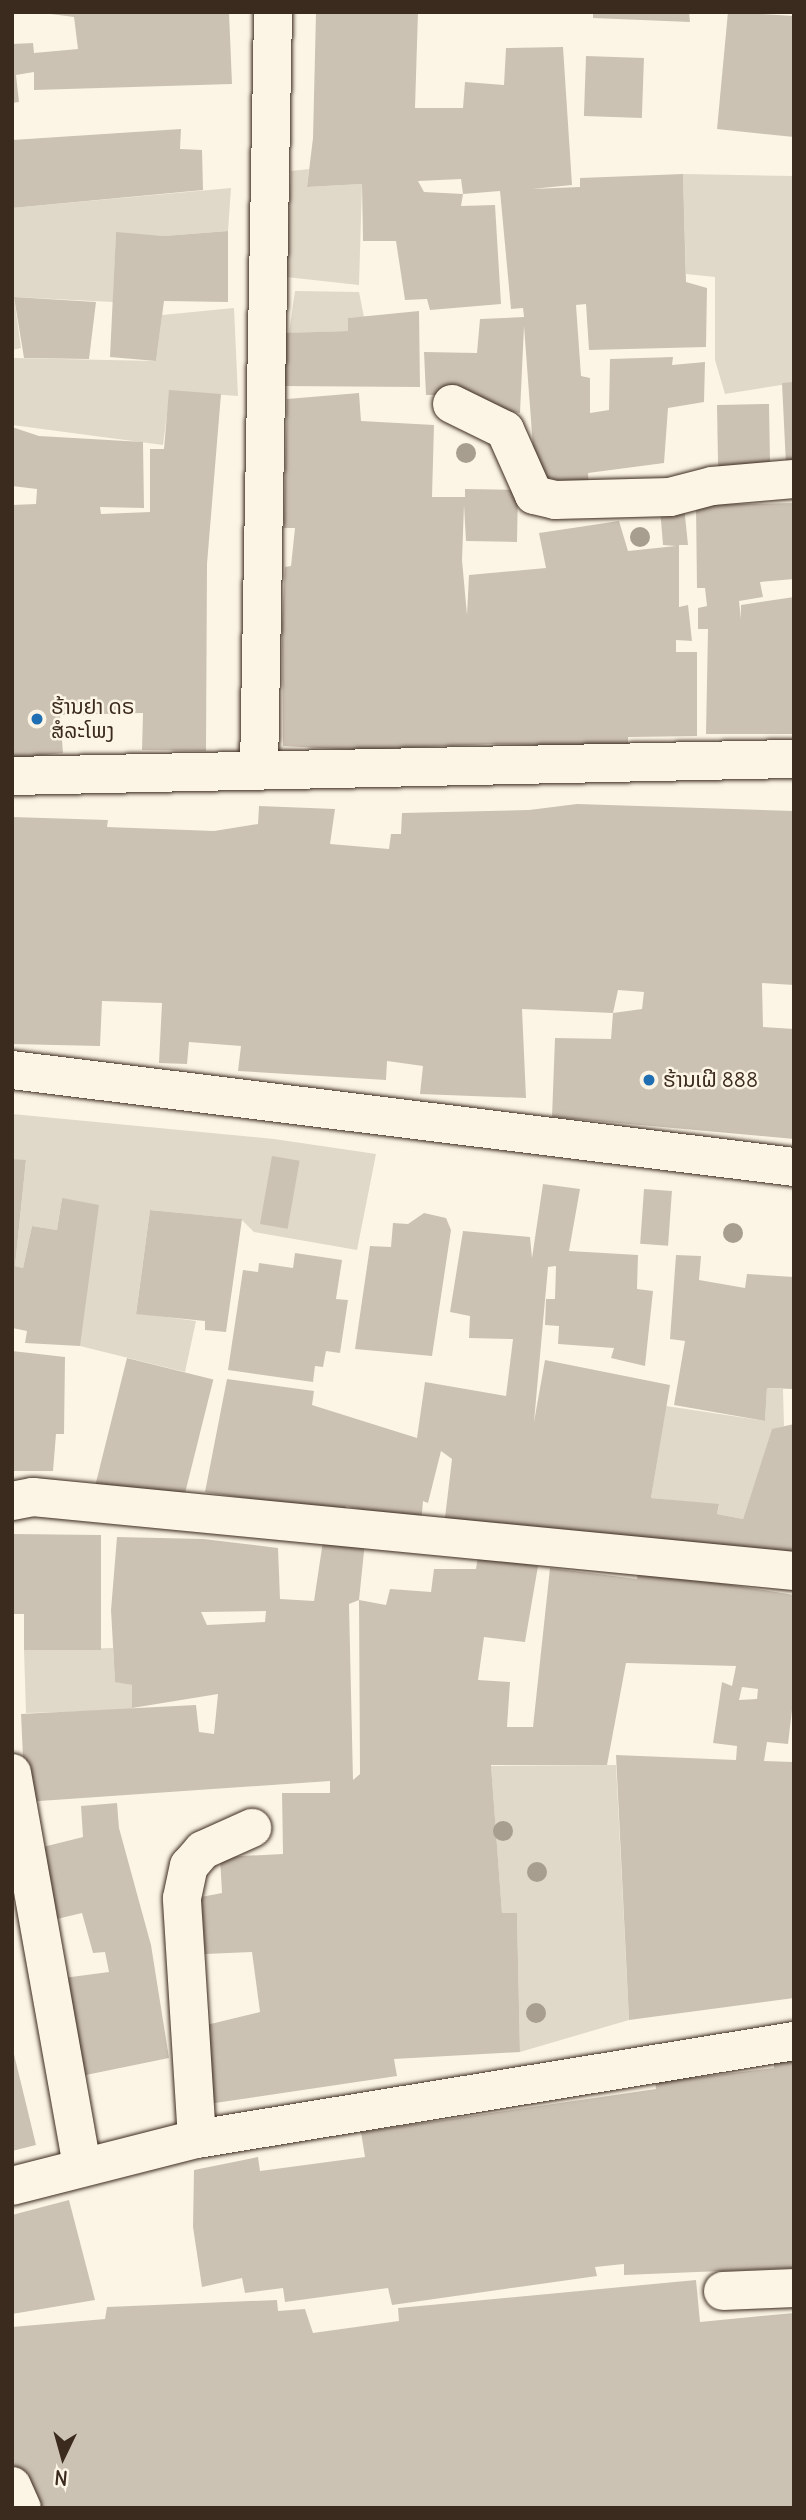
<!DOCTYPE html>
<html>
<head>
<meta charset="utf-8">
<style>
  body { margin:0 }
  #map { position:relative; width:806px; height:2520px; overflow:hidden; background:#fcf5e5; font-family:Delius,"Noto Sans Lao",sans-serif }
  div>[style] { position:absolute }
  .green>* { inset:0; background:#e0d8c8 }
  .building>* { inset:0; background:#ccc2b3; transform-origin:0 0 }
  .roads { filter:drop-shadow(0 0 2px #3b2a1e) drop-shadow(0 0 2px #3b2a1e) }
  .minor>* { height:38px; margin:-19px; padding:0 19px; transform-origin:19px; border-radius:19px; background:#fcf5e5 }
  .trees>* { width:20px; height:20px; margin:-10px; border-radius:50%; background:#a89e8f }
  .dots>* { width:19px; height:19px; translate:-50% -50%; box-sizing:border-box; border:4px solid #fcf5e5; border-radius:50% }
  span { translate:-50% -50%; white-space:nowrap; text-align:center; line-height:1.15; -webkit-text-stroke:5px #fcf5e5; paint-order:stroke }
  .poi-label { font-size:21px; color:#3b2a1e }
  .left { translate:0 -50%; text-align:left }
  .frame { position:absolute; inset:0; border:14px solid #3b2a1e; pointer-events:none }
  .north { position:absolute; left:28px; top:2422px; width:70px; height:70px; -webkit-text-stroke:5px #fcf5e5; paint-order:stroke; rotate:185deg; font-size:19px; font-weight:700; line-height:28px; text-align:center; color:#3b2a1e }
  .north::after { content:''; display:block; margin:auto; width:24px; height:32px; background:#3b2a1e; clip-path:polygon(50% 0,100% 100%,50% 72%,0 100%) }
</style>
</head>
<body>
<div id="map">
  <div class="green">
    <i style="clip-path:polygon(309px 169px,307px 187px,362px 184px,359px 285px,286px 277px,291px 171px)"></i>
    <i style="clip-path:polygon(683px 174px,794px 176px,794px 383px,725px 394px,715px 360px,715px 277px,686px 274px)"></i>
    <i style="clip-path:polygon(231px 188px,228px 231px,164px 236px,116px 233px,113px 302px,14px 297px,21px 348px,12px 350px,12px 208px)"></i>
    <i style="clip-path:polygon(295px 291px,359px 292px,364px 317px,348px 318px,348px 331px,289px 333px)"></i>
    <i style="clip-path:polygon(234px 308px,238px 396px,170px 391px,163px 445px,12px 425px,12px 358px,156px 361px,162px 315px)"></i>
    <i style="clip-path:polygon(12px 1114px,274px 1139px,376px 1154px,357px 1250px,254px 1232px,241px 1219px,150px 1210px,136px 1313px,196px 1321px,185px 1372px,80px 1346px,62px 1198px,57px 1230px,32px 1226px,23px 1268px,15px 1266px,26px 1161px,12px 1159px)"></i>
    <i style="clip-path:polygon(767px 1388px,783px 1389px,784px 1426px,772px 1430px,743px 1519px,717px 1514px,719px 1505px,651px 1498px,666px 1406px,765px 1421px)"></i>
    <i style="clip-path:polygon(113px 1648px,115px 1681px,132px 1685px,132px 1710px,26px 1713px,24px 1650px)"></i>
    <i style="clip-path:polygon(616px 1765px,629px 2020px,520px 2052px,517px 1913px,502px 1913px,491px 1766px)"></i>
  </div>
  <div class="building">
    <i style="clip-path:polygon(35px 12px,229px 12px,232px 84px,34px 90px,34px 72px,16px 75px,19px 102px,12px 103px,12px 44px,33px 43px,34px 53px,78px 49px,74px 17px)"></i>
    <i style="clip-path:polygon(evenodd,316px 12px,418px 12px,415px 108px,463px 108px,465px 82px,504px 85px,506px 48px,563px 47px,572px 185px,532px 189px,580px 187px,580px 178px,683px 174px,686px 282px,707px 288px,706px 347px,589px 350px,586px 304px,576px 305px,581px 376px,590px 378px,590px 413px,609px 410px,610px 359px,673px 357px,672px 365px,705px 362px,704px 402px,668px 408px,664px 463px,588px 473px,589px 489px,535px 474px,524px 326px,520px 413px,473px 407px,474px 395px,426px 395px,424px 352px,477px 353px,480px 319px,524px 317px,523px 308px,511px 309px,500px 191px,463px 194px,461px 206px,495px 205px,501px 304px,430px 310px,427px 299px,405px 300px,396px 241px,363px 241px,362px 184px,307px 187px,313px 138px,316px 12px,461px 179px,463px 194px,424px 192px,418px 181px,461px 179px)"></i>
    <i style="clip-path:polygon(593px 12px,689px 12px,690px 22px,593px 18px)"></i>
    <i style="clip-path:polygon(728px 12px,794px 16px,794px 137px,717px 129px)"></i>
    <i style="left:586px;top:56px;width:58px;height:60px;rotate:2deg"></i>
    <i style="clip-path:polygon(181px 129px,180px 149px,202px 150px,203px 190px,12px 208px,12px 140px)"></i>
    <i style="clip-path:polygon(228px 231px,228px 302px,164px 301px,156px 361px,110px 357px,116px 232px,164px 236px)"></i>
    <i style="clip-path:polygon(14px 297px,96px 302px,89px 359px,24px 358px)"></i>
    <i style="clip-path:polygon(419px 311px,420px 387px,282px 386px,282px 333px,348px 331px,348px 318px)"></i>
    <i style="clip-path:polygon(794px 382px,794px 465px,786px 465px,782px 383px)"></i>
    <i style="clip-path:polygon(169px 390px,221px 394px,207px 564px,206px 751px,142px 750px,143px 713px,60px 715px,63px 753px,16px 758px,12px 764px,12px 505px,36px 504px,37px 489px,12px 486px,12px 427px,39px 436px,143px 442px,144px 508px,100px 507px,101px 514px,150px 512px,150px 449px,164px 449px)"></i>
    <i style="clip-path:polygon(359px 393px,361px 421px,434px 425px,432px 497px,465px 497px,465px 489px,518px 490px,517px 542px,466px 541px,464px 505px,462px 560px,467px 615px,469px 575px,546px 568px,539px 533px,619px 521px,628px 551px,676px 546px,663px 545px,660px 508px,684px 506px,688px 545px,679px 545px,679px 607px,688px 605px,692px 641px,676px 640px,676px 652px,697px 652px,697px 736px,628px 737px,628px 747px,494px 744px,356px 750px,283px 746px,282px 625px,285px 567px,291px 566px,295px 528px,284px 528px,287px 399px)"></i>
    <i style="left:769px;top:404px;width:63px;height:52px;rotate:89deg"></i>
    <i style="clip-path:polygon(794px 503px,794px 579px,760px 582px,763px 597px,739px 601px,741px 619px,741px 605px,794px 597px,794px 734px,706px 734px,708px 629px,698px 629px,698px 608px,707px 606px,705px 588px,697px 588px,696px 505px)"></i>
    <i style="clip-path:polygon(577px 804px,794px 811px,794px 985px,762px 983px,763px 1027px,794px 1029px,794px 1139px,552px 1117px,555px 1038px,611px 1039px,613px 1013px,642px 1009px,644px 992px,618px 990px,613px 1013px,522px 1009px,526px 1098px,420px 1094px,423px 1066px,387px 1061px,386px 1080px,238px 1071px,241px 1046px,189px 1042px,187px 1064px,159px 1063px,162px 1003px,102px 1001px,100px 1046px,12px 1044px,12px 817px,108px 820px,107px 827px,214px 831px,258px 824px,259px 806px,335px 809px,330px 844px,389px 849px,391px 834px,401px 834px,402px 813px,529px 810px)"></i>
    <i style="left:272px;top:1156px;width:28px;height:69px;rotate:10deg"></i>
    <i style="clip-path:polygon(12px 1159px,26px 1160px,15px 1266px,23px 1268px,32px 1226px,57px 1230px,62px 1198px,99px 1205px,80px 1346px,25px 1343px,27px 1331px,12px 1328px)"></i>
    <i style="clip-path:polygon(543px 1184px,580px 1189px,569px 1251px,638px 1255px,637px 1289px,653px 1291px,645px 1366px,611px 1358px,614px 1348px,558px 1344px,559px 1326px,545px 1325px,546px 1299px,555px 1299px,556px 1266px,548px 1267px,534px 1422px,545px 1360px,670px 1385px,651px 1498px,719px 1504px,717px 1514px,743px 1519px,772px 1429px,794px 1424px,794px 1558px,444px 1526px,452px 1459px,441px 1451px,428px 1503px,423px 1501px,421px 1524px,346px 1506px,346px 1514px,205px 1492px,227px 1379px,314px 1391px,312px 1405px,417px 1438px,425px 1382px,506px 1396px,513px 1339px,469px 1338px,470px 1316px,450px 1312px,463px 1231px,530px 1237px,532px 1258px)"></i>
    <i style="left:644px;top:1189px;width:28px;height:55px;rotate:4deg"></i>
    <i style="clip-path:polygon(150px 1210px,242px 1219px,226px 1332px,205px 1330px,205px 1321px,136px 1314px)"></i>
    <i style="clip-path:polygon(424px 1213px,446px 1218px,451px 1230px,432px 1356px,355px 1349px,370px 1246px,391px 1247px,393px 1223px,408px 1224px)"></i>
    <i style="clip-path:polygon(295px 1253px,342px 1260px,336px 1299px,348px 1300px,340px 1353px,326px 1351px,323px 1367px,315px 1366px,313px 1382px,228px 1370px,243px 1270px,258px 1272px,259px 1263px,293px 1268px)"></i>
    <i style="clip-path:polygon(676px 1255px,701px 1256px,699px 1280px,745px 1288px,747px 1274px,794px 1277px,793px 1389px,767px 1388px,765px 1421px,674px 1405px,685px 1341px,670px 1339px)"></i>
    <i style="clip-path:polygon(12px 1351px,65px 1357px,64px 1434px,56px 1434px,53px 1471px,12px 1471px)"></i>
    <i style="left:127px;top:1358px;width:89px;height:130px;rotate:14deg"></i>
    <i style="clip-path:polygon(13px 1534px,101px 1535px,101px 1650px,24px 1650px,24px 1614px,12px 1614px)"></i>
    <i style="clip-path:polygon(evenodd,117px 1537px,203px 1539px,278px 1548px,280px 1599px,314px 1601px,323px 1541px,365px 1542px,359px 1600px,386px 1605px,390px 1589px,431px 1592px,434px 1569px,476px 1569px,478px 1556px,538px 1566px,525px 1642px,484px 1637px,478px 1680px,510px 1682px,507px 1727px,533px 1727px,550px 1568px,637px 1579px,638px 1570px,794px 1595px,794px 1693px,788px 1744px,767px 1742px,764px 1761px,794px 1762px,794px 1998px,629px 2020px,616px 1755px,736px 1760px,737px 1746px,713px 1743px,722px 1682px,732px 1686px,736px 1666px,626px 1663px,607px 1765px,491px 1765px,502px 1913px,517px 1913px,520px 2052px,394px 2059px,397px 2076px,208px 2104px,198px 2027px,260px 2012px,252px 1952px,205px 1954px,201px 1897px,222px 1893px,220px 1857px,283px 1854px,282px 1793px,330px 1793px,330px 1781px,25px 1802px,21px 1714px,196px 1705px,199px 1732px,214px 1734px,218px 1694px,132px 1708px,132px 1685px,115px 1682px,111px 1610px,117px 1537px,359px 1600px,360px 1774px,353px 1780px,349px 1604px,359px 1600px,117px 1537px,266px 1611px,265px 1622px,207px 1625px,201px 1612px,266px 1611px,117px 1537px,742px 1687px,758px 1689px,757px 1699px,739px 1700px,742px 1687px)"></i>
    <i style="clip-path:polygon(117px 1803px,119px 1828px,151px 1945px,169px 2058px,76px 2077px,56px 1979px,109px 1972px,105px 1952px,93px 1953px,82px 1913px,57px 1919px,39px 1848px,83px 1837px,81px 1806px)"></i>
    <i style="clip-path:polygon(12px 2046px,36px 2145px,12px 2151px)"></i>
    <i style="clip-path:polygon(794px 2056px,794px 2268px,624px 2275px,624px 2264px,595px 2267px,597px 2276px,392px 2305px,388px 2288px,285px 2302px,283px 2288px,245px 2293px,242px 2278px,202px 2287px,193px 2227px,194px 2170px,258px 2157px,260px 2171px,365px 2157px,361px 2132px,656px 2089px,655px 2077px,689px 2073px,691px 2078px,774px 2068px,774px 2058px)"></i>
    <i style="clip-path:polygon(69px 2200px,95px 2300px,12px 2314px,12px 2215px)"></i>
    <i style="clip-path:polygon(696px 2280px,700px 2322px,794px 2313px,794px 2508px,31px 2508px,12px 2466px,12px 2327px,105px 2319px,107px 2307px,277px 2300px,278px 2311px,305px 2309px,313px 2333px,399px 2321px,398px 2308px)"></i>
  </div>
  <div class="roads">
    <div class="minor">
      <i style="left:452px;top:404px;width:59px;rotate:26.1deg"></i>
      <i style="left:505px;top:430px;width:71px;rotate:66deg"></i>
      <i style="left:534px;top:495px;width:22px;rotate:13deg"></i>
      <i style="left:555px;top:500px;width:115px;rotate:-1.5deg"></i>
      <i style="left:670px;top:497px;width:43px;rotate:-14.7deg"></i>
      <i style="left:712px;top:486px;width:82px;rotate:-4.9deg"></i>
      <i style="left:259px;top:770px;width:758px;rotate:-88.94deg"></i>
      <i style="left:12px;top:776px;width:782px;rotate:-1.25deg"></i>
      <i style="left:12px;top:1070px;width:788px;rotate:7.07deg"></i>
      <i style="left:12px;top:1501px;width:21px;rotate:-11deg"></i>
      <i style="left:33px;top:1497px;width:765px;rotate:5.55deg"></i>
      <i style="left:12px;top:1773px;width:400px;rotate:79.9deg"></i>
      <i style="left:197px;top:2139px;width:241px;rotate:-93.6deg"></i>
      <i style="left:182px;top:1898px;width:33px;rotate:-78deg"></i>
      <i style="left:189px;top:1866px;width:21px;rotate:-49deg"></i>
      <i style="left:203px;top:1850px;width:54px;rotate:-24.2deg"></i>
      <i style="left:12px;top:2186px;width:191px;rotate:-14.3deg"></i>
      <i style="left:197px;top:2139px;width:605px;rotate:-9.32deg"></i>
      <i style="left:723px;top:2291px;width:71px;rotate:-2.4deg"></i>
      <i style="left:12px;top:2486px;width:24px;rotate:66deg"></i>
    </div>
  </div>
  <div class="trees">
    <i style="left:466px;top:453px"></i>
    <i style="left:640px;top:537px"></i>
    <i style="left:733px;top:1233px"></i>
    <i style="left:503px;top:1831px"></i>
    <i style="left:537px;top:1872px"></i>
    <i style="left:536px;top:2013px"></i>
  </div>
  <div class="dots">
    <i style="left:37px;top:719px;background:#1f6fb2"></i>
    <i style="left:649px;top:1080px;background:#1f6fb2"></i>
  </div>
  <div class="poi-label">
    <span class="left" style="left:51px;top:719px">ຮ້ານຢາ ດຣ<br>ສໍລະໂພງ</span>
    <span class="left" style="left:663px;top:1080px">ຮ້ານເຝີ 888</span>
  </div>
  <div class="frame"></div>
  <div class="north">N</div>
</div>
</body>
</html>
